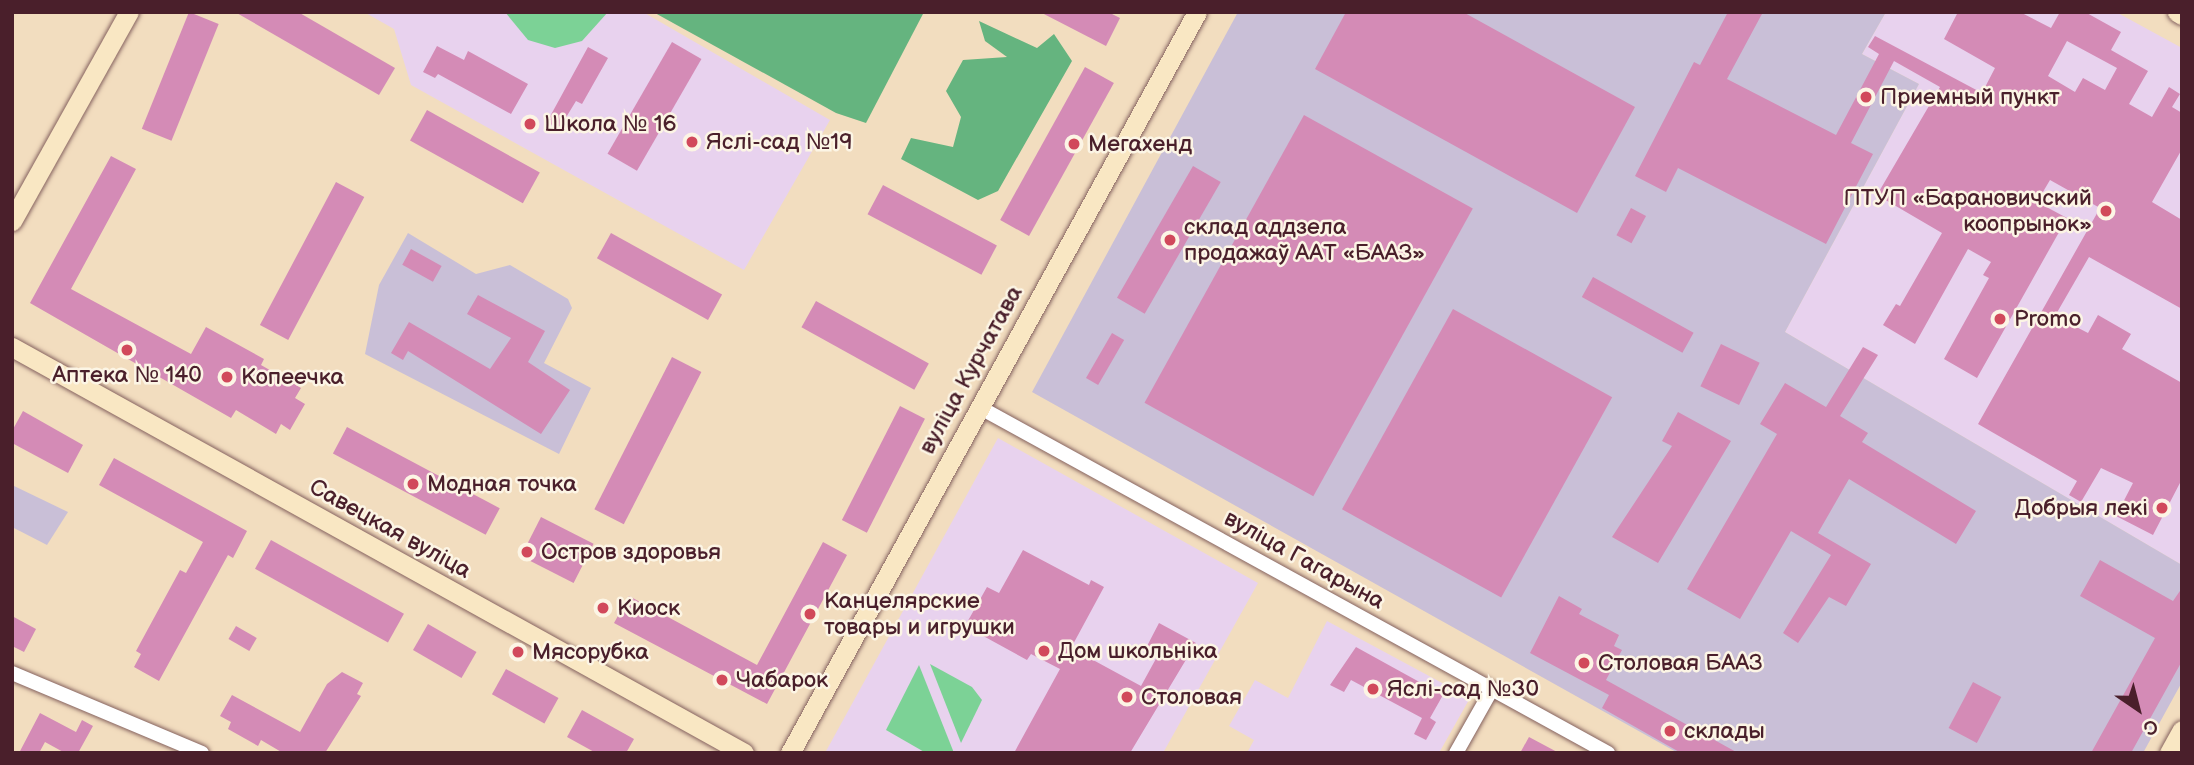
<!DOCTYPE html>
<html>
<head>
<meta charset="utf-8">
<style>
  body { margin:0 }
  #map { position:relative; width:2194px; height:765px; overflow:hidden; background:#f2ddbf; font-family:"Balsamiq Sans",sans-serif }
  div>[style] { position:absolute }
  .built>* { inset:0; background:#e8d2ee }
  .industrial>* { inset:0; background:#c9bfd7 }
  .green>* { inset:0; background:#7cd296 }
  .forest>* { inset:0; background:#65b47f }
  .building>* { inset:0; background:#d48bb6; transform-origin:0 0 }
  .roads { filter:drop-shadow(0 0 2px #85625f) drop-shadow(0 0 2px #85625f) }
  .street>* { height:14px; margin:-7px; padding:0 7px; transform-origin:7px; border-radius:7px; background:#fff }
  .secondary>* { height:19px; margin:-9.5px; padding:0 9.5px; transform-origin:9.5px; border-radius:9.5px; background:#f9e7c3 }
  .dots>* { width:19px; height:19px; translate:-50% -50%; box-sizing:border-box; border:4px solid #fcf5e5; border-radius:50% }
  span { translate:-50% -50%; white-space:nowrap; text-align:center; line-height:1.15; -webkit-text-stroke:5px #fcf5e5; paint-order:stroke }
  .poi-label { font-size:23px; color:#4a1f2b }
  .left { translate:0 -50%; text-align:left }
  .right { translate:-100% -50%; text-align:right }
  .street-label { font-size:23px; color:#4a1f2b }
  .frame { position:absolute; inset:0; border:14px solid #4a1f2b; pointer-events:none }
  .north { position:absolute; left:2103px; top:674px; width:70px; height:70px; -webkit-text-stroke:5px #fcf5e5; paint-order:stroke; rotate:145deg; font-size:19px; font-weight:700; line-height:28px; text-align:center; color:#4a1f2b }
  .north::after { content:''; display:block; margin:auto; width:24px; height:32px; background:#4a1f2b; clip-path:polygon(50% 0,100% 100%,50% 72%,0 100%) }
</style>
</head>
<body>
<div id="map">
  <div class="built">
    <i style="clip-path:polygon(364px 12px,643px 12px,830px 120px,744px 270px,411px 85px,394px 29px)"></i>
    <i style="clip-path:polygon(1886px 12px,2116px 12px,2182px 48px,2182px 565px,1785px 332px,1919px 84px,1862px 54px)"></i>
    <i style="clip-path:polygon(998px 438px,1258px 583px,1163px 753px,825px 753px)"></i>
    <i style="clip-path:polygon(1327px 621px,1470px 698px,1439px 753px,1247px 753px,1254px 740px,1229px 726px,1255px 680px,1288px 698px)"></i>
  </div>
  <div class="industrial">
    <i style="clip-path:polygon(1238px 12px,1886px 12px,1862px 54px,1919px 84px,1785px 332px,2182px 565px,2182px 682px,2143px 753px,1678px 753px,1032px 392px)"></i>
    <i style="clip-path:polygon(408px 233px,476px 274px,510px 265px,568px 299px,572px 308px,544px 363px,591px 388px,559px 454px,365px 354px,379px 285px)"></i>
    <i style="clip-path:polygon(12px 485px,68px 512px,47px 545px,12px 527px)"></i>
  </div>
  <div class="green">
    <i style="clip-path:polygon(505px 12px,608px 12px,582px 41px,555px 48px,528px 40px)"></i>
    <i style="clip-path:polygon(930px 664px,972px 687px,982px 700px,961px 743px)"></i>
    <i style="clip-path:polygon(919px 665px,954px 753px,926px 753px,886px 730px)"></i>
  </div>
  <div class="forest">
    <i style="clip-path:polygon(924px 12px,866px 123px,836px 113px,655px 13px)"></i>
    <i style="clip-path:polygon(979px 21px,1037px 48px,1054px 34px,1072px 61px,998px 191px,978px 200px,901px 159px,911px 138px,953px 147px,961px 117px,946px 91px,963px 60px,1007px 57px,985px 41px)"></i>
  </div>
  <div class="building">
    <i style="left:189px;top:12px;width:32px;height:126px;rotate:22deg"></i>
    <i style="clip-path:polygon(235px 12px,298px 12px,395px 68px,379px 95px)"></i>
    <i style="clip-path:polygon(1040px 12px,1108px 12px,1120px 18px,1106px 46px)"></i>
    <i style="clip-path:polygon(1346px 12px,1463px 12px,1635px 107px,1577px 213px,1315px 69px)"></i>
    <i style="clip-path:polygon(evenodd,1728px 12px,1763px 12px,1727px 79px,1836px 135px,1879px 54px,1868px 47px,1875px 36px,1982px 93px,1995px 68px,1944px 39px,1958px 12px,2020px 12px,2051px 28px,2060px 12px,2085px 12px,2121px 32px,2111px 50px,2148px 71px,2129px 104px,2152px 117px,2169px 87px,2180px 94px,2172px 107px,2182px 113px,2182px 149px,2152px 202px,2182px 220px,2182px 309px,2089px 257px,2055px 316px,2088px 333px,2098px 315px,2131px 334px,2122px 349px,2182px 383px,2182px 479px,2153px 535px,2116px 516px,2133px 483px,2101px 468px,2081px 502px,2069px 495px,2077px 481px,1978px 424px,2100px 208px,2050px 180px,2037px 202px,2067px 218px,1977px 378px,1944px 359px,1989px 278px,1983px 275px,1991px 262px,1968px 249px,1915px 344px,1883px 325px,1896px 304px,1900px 306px,1942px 233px,1877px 195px,1940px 87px,1894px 61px,1851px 143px,1873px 154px,1826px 244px,1678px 168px,1666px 192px,1635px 176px,1694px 62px,1700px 65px,1728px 12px,2067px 41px,2117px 68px,2105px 90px,2083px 78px,2075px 92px,2048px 76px,2067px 41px)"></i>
    <i style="left:672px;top:42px;width:34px;height:129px;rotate:30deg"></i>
    <i style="clip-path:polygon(437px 46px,464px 60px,468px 51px,528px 84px,511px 114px,438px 74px,435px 78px,423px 72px)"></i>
    <i style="clip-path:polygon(588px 47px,608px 58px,582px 104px,576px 101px,559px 129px,547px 122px)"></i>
    <i style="left:1085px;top:67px;width:33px;height:175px;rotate:29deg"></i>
    <i style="left:427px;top:110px;width:129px;height:35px;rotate:29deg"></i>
    <i style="left:1304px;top:115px;width:193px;height:329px;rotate:29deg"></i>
    <i style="clip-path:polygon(111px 156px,136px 169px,71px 289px,191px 354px,206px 327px,264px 359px,261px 365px,301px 388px,295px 398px,305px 404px,290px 430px,281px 424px,276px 434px,236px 410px,231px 418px,30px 303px)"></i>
    <i style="left:1193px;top:166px;width:32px;height:152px;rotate:30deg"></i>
    <i style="left:336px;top:182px;width:32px;height:162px;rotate:28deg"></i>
    <i style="left:883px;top:185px;width:129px;height:33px;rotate:28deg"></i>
    <i style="left:1631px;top:208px;width:17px;height:31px;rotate:28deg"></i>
    <i style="left:611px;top:233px;width:127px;height:29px;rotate:29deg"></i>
    <i style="left:411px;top:249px;width:35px;height:18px;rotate:29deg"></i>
    <i style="left:1593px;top:277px;width:115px;height:23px;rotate:29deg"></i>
    <i style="clip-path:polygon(478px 295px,545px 331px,528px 362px,570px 390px,541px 434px,408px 351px,403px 360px,391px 353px,409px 322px,490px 369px,511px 338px,467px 314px)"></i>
    <i style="left:816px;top:301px;width:129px;height:30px;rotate:29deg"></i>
    <i style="left:1453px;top:309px;width:182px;height:229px;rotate:29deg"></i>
    <i style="left:1112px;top:333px;width:14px;height:52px;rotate:30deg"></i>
    <i style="left:1721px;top:344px;width:43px;height:47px;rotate:26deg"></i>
    <i style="clip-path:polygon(1863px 347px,1878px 355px,1840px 416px,1868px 433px,1862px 442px,1976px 511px,1956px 544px,1849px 479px,1818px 533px,1871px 564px,1846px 606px,1829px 597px,1798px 643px,1783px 633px,1831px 555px,1791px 531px,1740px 619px,1687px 589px,1777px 434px,1760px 424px,1785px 383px,1826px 407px)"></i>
    <i style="left:672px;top:357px;width:33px;height:171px;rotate:27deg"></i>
    <i style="left:900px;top:406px;width:28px;height:128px;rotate:27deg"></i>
    <i style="clip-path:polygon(23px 411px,83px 445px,68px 473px,12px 443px,12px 431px)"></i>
    <i style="clip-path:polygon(1678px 412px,1731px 441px,1658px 563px,1612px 537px,1672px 446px,1662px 441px)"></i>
    <i style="left:347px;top:427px;width:173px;height:30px;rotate:28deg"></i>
    <i style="clip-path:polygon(114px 458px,247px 531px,233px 558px,228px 555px,159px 681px,134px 667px,141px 654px,136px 651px,180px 570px,186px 573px,203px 542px,99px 485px)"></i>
    <i style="left:541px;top:517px;width:59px;height:44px;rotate:27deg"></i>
    <i style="left:271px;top:540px;width:152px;height:33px;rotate:29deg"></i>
    <i style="clip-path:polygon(823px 542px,847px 555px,767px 704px,614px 623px,629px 596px,757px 665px)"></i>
    <i style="clip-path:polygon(1023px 550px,1089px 585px,1091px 580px,1104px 587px,1071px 648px,1141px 686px,1158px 655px,1146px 648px,1159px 623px,1196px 643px,1130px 753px,1014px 753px,1060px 669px,1031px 654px,1027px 660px,965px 626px,987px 587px,999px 593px)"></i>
    <i style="clip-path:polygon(2100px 560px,2173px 601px,2182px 588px,2182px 661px,2131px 753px,2091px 753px,2155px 638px,2080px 596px)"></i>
    <i style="clip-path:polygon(1559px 596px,1582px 609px,1579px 614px,1619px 635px,1614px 646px,1622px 650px,1606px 680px,1738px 753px,1681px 753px,1602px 708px,1609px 695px,1530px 653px)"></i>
    <i style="clip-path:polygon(12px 616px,36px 629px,24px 652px,12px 646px)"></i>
    <i style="left:428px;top:624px;width:56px;height:30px;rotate:30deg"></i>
    <i style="left:236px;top:626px;width:24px;height:15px;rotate:30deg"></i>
    <i style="clip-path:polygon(1356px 647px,1443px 695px,1430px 718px,1436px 722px,1426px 740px,1414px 734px,1422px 718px,1351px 680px,1344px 692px,1330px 685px)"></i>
    <i style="left:506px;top:669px;width:60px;height:29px;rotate:29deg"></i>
    <i style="clip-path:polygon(342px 672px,363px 683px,357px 694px,361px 696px,325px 753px,283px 753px,261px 740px,258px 746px,228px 729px,231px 722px,220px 716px,232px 695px,300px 732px,327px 684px)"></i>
    <i style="left:1973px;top:682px;width:32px;height:52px;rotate:28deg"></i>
    <i style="clip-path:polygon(582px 710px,634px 739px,626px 753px,596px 753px,567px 737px)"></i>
    <i style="clip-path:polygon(40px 713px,76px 732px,82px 720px,93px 726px,78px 753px,65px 753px,45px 742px,39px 753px,19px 753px)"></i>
    <i style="clip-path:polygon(1529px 737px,1559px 753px,1520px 753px)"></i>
  </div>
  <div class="roads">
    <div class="street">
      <i style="left:979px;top:407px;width:718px;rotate:28.81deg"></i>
      <i style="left:12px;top:673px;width:206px;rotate:22.8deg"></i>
      <i style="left:1456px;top:753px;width:73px;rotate:-60.6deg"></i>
    </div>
    <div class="secondary">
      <i style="left:2177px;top:12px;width:6px;rotate:31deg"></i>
      <i style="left:12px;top:221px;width:240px;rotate:-60.8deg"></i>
      <i style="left:12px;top:347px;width:837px;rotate:29.01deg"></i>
      <i style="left:790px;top:753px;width:845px;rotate:-61.22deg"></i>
      <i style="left:2169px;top:753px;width:26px;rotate:-61deg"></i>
    </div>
  </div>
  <div class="dots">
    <i style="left:1866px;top:97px;background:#d1495b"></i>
    <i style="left:530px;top:124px;background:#d1495b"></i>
    <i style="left:692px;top:142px;background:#d1495b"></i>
    <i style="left:1074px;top:144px;background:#d1495b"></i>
    <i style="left:2106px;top:211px;background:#d1495b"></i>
    <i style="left:1170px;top:240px;background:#d1495b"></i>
    <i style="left:2000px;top:319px;background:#d1495b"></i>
    <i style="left:127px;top:350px;background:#d1495b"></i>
    <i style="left:227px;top:377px;background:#d1495b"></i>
    <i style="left:413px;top:484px;background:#d1495b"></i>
    <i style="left:2162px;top:508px;background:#d1495b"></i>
    <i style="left:527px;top:552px;background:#d1495b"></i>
    <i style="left:603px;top:608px;background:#d1495b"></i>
    <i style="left:810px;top:614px;background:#d1495b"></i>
    <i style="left:1044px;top:651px;background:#d1495b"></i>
    <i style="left:518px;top:652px;background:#d1495b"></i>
    <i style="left:1584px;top:663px;background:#d1495b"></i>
    <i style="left:722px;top:680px;background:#d1495b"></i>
    <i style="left:1373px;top:689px;background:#d1495b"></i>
    <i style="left:1127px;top:697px;background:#d1495b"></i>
    <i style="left:1670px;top:731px;background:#d1495b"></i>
  </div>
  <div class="poi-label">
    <span class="left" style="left:1880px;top:97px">Приемный пункт</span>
    <span class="left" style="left:544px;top:124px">Школа № 16</span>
    <span class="left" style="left:706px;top:142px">Яслі-сад №19</span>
    <span class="left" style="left:1088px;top:144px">Мегахенд</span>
    <span class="right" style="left:2092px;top:211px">ПТУП «Барановичский<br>коопрынок»</span>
    <span class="left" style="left:1184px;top:240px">склад аддзела<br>продажаў ААТ «БААЗ»</span>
    <span class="left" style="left:2014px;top:319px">Promo</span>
    <span style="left:127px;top:375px">Аптека № 140</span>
    <span class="left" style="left:241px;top:377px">Копеечка</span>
    <span class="left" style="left:427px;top:484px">Модная точка</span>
    <span class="right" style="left:2148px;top:508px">Добрыя лекі</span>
    <span class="left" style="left:541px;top:552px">Остров здоровья</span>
    <span class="left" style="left:824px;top:614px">Канцелярские<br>товары и игрушки</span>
    <span class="left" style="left:617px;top:608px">Киоск</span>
    <span class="left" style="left:1058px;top:651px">Дом школьніка</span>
    <span class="left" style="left:532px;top:652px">Мясорубка</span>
    <span class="left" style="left:1598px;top:663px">Столовая БААЗ</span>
    <span class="left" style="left:736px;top:680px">Чабарок</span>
    <span class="left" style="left:1387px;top:689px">Яслі-сад №30</span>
    <span class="left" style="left:1141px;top:697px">Столовая</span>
    <span class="left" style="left:1684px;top:731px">склады</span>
  </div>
  <div class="street-label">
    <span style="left:971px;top:370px;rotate:-61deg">вуліца Курчатава</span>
    <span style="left:390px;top:529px;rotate:29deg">Савецкая вуліца</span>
    <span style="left:1304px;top:560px;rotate:29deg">вуліца Гагарына</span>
  </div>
  <div class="frame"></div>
  <div class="north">С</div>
</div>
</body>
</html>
